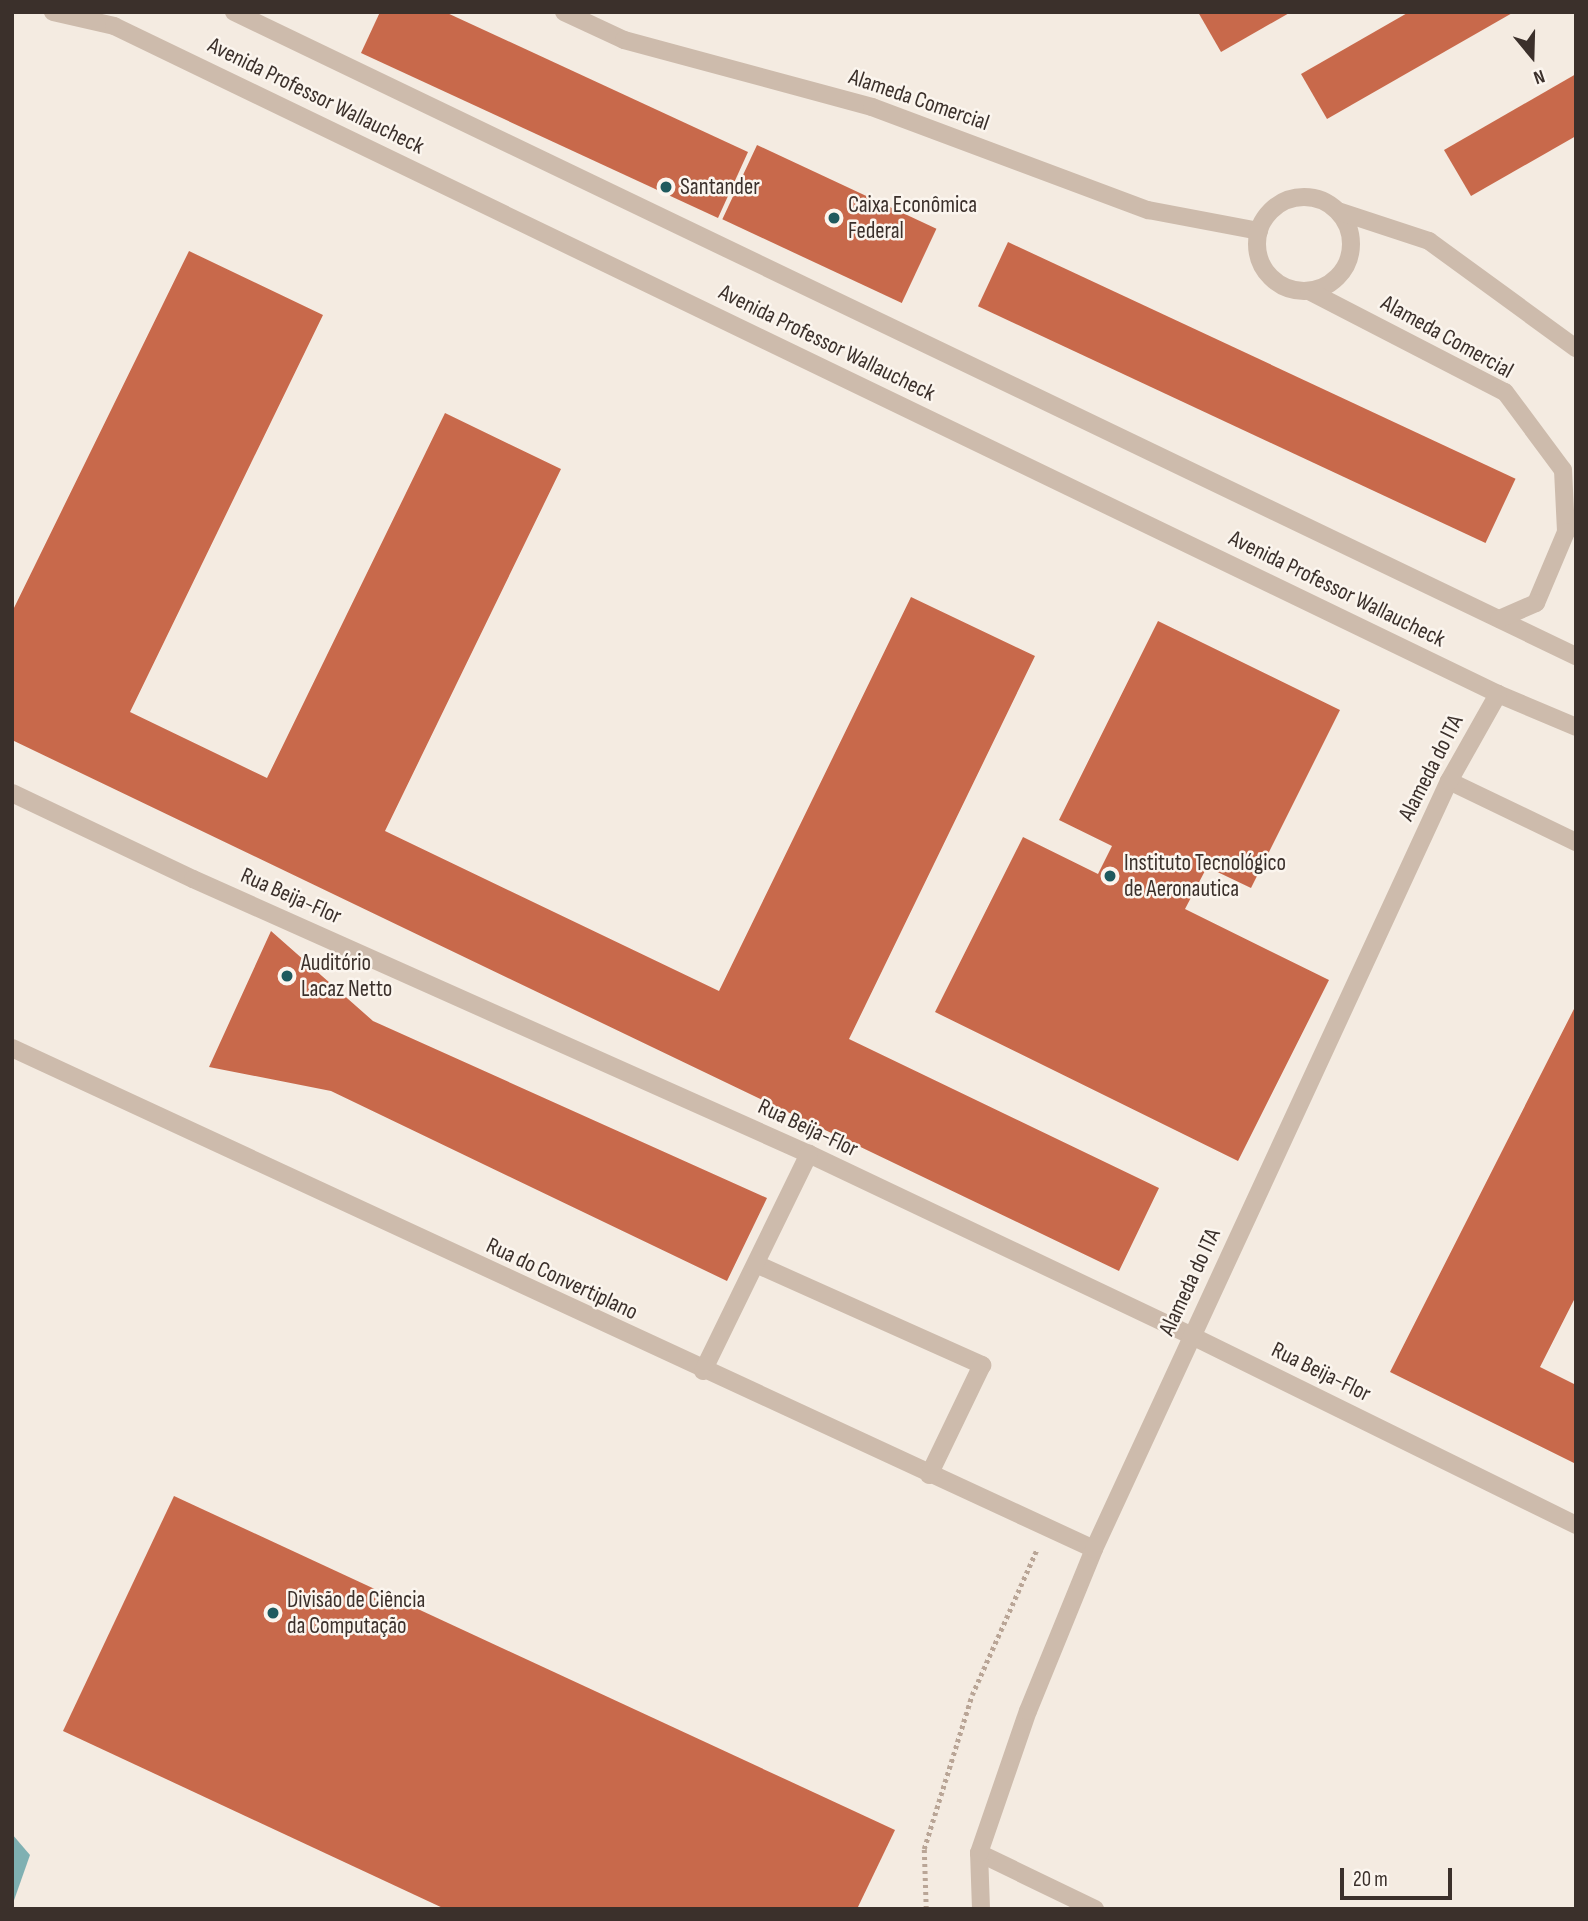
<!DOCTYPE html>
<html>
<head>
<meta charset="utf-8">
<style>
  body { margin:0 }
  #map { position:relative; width:1588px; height:1921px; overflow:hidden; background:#f4ebe1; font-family:"Sofia Sans Condensed",sans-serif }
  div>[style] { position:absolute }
  .water>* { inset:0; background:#7fb0b2 }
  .building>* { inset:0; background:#c8694b; transform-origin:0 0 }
  .path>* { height:4.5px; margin-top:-2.25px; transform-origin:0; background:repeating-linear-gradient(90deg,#b9a596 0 3.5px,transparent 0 7px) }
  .minor>* { height:18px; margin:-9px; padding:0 9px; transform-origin:9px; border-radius:9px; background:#cdbbac }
  .minor>.ring { margin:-9px; padding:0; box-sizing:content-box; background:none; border:18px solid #cdbbac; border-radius:50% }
  .dots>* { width:19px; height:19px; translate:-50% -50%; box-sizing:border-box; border:4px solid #fbf5ee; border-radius:50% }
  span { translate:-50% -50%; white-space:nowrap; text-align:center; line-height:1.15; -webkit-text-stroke:5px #fbf5ee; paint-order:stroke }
  .street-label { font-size:23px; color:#3b302b }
  .poi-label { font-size:23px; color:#3b302b }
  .left { translate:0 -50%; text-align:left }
  .frame { position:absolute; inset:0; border:14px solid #3b302b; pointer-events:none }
  .north { position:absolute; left:1497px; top:21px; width:70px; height:70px; -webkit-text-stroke:5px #fbf5ee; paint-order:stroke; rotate:161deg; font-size:19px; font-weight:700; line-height:28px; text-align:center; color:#3b302b }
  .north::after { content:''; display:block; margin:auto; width:24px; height:32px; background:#3b302b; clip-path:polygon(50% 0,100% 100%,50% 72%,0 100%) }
  .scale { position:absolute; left:1340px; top:1868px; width:112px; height:32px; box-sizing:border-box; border:4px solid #3b302b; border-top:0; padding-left:9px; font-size:21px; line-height:24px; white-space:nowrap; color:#3b302b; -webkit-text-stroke:5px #fbf5ee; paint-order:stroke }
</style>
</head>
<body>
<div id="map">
  <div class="water">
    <i style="clip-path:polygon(12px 1834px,30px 1855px,12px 1906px)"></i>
  </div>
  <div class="building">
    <i style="clip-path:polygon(380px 12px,445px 12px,748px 152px,718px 218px,361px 53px)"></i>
    <i style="clip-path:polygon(1198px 12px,1291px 12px,1221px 52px)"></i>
    <i style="clip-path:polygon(1409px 12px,1514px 12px,1327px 119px,1301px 74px)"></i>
    <i style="clip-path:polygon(1576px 74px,1576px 136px,1471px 196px,1444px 150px)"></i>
    <i style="left:757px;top:145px;width:198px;height:82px;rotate:25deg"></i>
    <i style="left:1008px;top:242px;width:560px;height:71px;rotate:25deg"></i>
    <i style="clip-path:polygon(189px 251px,323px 315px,130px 712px,267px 778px,445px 413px,561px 469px,385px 831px,719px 991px,911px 597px,1035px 656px,849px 1039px,1159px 1188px,1119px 1271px,12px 740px,12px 612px)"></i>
    <i style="clip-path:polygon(1158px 621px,1340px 710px,1251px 888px,1207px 867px,1185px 909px,1329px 980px,1238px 1161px,935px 1012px,1023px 837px,1098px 874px,1112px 846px,1059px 820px)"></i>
    <i style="clip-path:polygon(271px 931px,373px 1021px,767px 1198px,727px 1281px,331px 1091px,209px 1067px)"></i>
    <i style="clip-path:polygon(1576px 1005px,1576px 1296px,1540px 1367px,1576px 1385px,1576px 1464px,1390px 1372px)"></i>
    <i style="clip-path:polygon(174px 1496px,895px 1830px,857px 1909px,445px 1909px,63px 1731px)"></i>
  </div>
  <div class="path">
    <i style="left:926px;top:1909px;width:60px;rotate:-91.9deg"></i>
    <i style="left:924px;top:1849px;width:161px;rotate:-72.7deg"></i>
    <i style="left:972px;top:1695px;width:158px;rotate:-66deg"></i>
  </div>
  <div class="minor">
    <i style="left:53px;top:12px;width:63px;rotate:12.9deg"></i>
    <i style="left:114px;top:26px;width:1537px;rotate:25.76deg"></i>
    <i style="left:1498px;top:694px;width:85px;rotate:22.9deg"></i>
    <i style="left:234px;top:12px;width:1489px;rotate:25.64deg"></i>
    <i style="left:564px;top:12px;width:66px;rotate:25deg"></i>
    <i style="left:624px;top:40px;width:257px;rotate:15.1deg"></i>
    <i style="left:872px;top:107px;width:295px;rotate:20.5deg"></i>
    <i style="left:1148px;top:210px;width:113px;rotate:10.7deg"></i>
    <i class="ring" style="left:1257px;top:197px;width:76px;height:76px"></i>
    <i style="left:1338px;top:211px;width:96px;rotate:18.2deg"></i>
    <i style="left:1429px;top:241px;width:182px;rotate:36.1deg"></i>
    <i style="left:1309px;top:291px;width:220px;rotate:27.3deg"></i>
    <i style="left:1505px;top:392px;width:97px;rotate:53.4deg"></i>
    <i style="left:1563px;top:470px;width:62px;rotate:87.2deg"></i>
    <i style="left:1566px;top:532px;width:77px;rotate:112.9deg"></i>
    <i style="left:1536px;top:603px;width:40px;rotate:156.6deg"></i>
    <i style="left:1449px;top:781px;width:141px;rotate:25.7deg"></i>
    <i style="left:12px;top:793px;width:200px;rotate:25.4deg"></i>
    <i style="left:193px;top:879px;width:675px;rotate:24.06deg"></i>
    <i style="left:809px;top:1154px;width:424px;rotate:25.4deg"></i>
    <i style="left:1192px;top:1336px;width:428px;rotate:26.2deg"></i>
    <i style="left:12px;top:1048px;width:1192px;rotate:24.85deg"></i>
    <i style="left:756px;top:1264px;width:248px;rotate:24.1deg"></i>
    <i style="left:982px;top:1365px;width:122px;rotate:115.7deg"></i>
    <i style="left:703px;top:1371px;width:242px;rotate:-64deg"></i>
    <i style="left:979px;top:1853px;width:129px;rotate:25.8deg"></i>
    <i style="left:981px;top:1909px;width:56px;rotate:-92deg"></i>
    <i style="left:979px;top:1853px;width:150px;rotate:-71deg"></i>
    <i style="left:1028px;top:1711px;width:175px;rotate:-67.8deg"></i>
    <i style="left:1094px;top:1549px;width:846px;rotate:-65.19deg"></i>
    <i style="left:1449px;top:781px;width:100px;rotate:-60.6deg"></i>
  </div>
  <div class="dots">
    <i style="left:666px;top:187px;background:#1f5a5e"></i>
    <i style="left:834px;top:218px;background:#1f5a5e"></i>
    <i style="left:1110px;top:876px;background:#1f5a5e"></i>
    <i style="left:287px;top:976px;background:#1f5a5e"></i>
    <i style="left:273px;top:1613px;background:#1f5a5e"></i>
  </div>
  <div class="street-label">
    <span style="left:316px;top:96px;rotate:26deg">Avenida Professor Wallaucheck</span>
    <span style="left:919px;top:100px;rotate:19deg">Alameda Comercial</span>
    <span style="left:1447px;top:337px;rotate:29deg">Alameda Comercial</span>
    <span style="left:827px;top:343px;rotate:26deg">Avenida Professor Wallaucheck</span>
    <span style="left:1337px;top:589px;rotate:26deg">Avenida Professor Wallaucheck</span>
    <span style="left:1431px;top:768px;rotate:-63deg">Alameda do ITA</span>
    <span style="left:291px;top:896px;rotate:24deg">Rua Beija-Flor</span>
    <span style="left:808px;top:1128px;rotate:25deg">Rua Beija-Flor</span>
    <span style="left:562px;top:1279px;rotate:25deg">Rua do Convertiplano</span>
    <span style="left:1190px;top:1282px;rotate:-65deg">Alameda do ITA</span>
    <span style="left:1321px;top:1372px;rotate:26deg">Rua Beija-Flor</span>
  </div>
  <div class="poi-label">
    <span class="left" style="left:680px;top:187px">Santander</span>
    <span class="left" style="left:848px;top:218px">Caixa Econômica<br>Federal</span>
    <span class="left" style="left:1124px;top:876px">Instituto Tecnológico<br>de Aeronautica</span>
    <span class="left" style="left:301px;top:976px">Auditório<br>Lacaz Netto</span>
    <span class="left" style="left:287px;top:1613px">Divisão de Ciência<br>da Computação</span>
  </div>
  <div class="frame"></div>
  <div class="north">N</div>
  <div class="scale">20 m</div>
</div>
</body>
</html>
